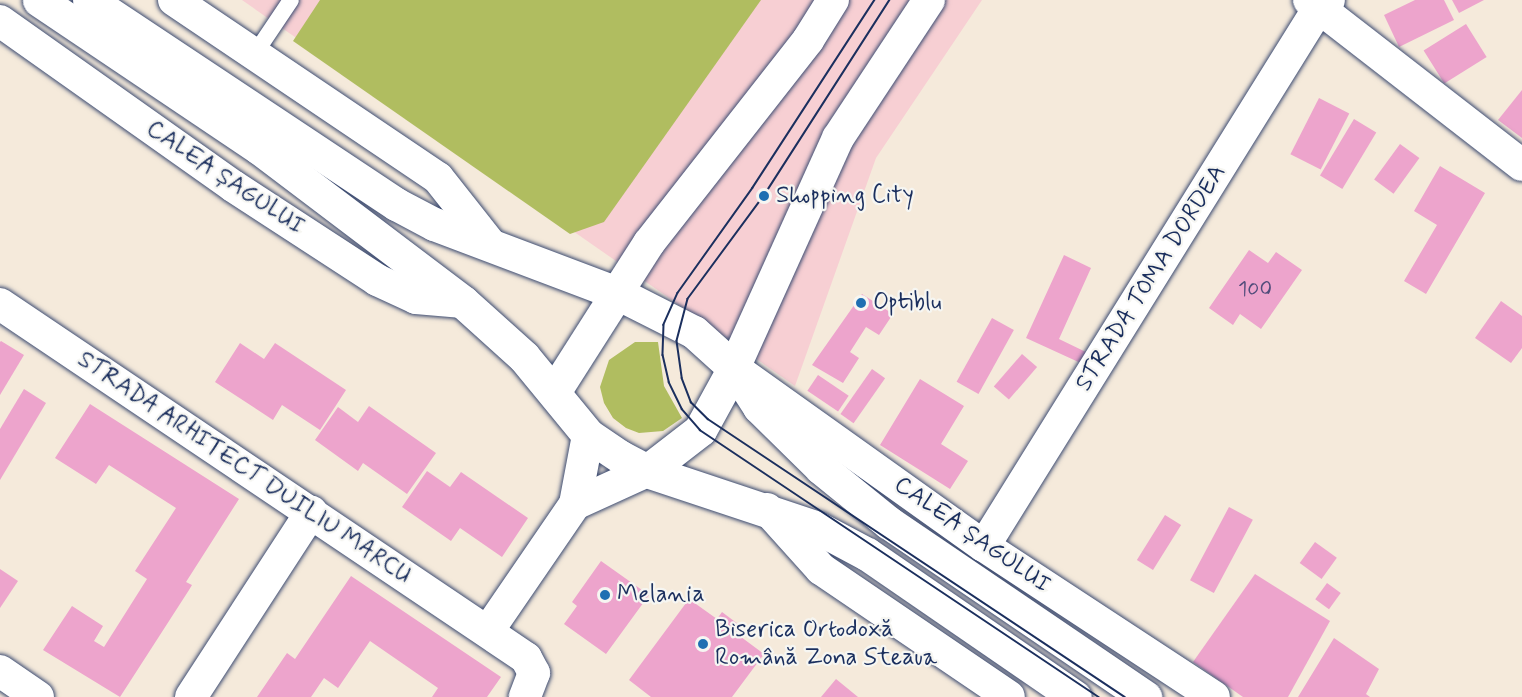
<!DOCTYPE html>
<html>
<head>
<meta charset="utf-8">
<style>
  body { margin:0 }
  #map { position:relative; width:1522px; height:697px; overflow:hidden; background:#f5eadb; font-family:Mynerve,sans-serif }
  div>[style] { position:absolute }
  .built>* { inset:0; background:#f7cfd3 }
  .green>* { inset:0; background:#b0bd60 }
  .building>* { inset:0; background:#eda4cc; transform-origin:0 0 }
  .roads { filter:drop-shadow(0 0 2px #3c4b71) drop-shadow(0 0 2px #3c4b71) }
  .service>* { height:16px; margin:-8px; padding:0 8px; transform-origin:8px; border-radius:8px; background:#fff }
  .minor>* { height:32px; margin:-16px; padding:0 16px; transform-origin:16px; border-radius:16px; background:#fff }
  .primary>* { height:33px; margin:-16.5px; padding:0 16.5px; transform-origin:16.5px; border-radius:16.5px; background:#fff }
  .tram>* { height:1.5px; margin:-0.75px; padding:0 0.75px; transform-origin:0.75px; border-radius:0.75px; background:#1b2f5e }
  .dots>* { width:16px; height:16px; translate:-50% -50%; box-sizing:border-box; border:3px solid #f6f6f2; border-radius:50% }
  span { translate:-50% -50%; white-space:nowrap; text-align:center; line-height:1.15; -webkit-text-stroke:4.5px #f6f6f2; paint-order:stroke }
  .number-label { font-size:21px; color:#504c7a }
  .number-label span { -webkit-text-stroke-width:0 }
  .street-label { font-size:24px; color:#1b2f5e }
  .poi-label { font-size:24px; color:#1b2f5e }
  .left { translate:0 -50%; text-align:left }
</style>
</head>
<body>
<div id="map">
  <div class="built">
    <i style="clip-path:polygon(242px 0,982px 0,876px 158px,795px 386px)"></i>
  </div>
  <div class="green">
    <i style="clip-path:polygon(320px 0,761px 0,604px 222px,570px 234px,293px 41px)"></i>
    <i style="clip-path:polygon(635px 342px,658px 342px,664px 386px,682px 418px,663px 431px,639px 433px,626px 428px,613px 418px,604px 403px,600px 387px,609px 360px)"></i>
  </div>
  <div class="building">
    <i style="clip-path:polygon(1415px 0,1444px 0,1454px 20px,1399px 47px,1384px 15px)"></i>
    <i style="clip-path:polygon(1452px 0,1484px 0,1459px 13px)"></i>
    <i style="left:1466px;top:24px;width:39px;height:50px;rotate:58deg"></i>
    <i style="clip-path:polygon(1522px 90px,1522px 138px,1498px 120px)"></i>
    <i style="left:1319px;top:98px;width:34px;height:63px;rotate:27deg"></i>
    <i style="left:1354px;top:119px;width:26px;height:66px;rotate:31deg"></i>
    <i style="left:1400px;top:144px;width:24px;height:44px;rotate:36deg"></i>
    <i style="clip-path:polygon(1440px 166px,1485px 193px,1426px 294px,1404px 281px,1437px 225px,1414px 211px)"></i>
    <i style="clip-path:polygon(1249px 250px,1268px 263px,1276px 252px,1302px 270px,1261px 329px,1240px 314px,1233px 325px,1209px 308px)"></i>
    <i style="clip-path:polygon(1064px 255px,1091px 268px,1059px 339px,1090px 354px,1085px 365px,1026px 338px)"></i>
    <i style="clip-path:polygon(862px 294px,893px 314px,879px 335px,866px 327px,850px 352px,859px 358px,843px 383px,812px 365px)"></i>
    <i style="clip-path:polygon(1501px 301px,1522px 316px,1522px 348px,1511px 363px,1475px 338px)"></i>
    <i style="left:992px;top:318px;width:25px;height:73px;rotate:29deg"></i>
    <i style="clip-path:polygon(1px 341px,24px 355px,0 395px,0 342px)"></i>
    <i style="clip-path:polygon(240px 343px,264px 359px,275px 343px,346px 390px,320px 430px,282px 405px,273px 420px,215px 382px)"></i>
    <i style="left:1022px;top:354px;width:20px;height:43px;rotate:41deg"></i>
    <i style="left:872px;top:369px;width:16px;height:55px;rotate:35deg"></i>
    <i style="left:818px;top:375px;width:37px;height:19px;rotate:34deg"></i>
    <i style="clip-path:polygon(920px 379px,964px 406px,941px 444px,968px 461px,950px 489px,880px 445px)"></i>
    <i style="clip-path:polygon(24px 389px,46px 403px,0 480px,0 429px)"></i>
    <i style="clip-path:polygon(90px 404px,239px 499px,186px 582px,192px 585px,189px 590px,120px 697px,43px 650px,72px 606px,103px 626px,94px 641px,104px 647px,147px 579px,135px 571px,176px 508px,109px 465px,96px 484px,55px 458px)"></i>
    <i style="clip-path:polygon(369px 406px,436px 453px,407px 494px,363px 463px,358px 471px,315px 440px,338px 407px,358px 422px)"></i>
    <i style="clip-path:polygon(427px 471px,450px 487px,461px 472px,528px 518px,502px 557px,460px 528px,451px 541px,402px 507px)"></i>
    <i style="left:1229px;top:507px;width:27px;height:83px;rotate:28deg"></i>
    <i style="left:1165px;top:515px;width:19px;height:53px;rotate:32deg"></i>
    <i style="left:1315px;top:542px;width:27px;height:26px;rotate:36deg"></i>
    <i style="clip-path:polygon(601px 561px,649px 595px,606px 654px,564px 624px,577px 606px,572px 602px)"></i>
    <i style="clip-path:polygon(0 569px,18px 581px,0 608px)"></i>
    <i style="clip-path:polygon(1255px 574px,1330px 621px,1288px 697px,1243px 697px,1193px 662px)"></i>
    <i style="clip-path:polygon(351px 576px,501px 677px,487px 697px,432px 697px,438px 688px,370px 641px,338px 688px,324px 678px,311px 697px,257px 697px,287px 653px,295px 659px)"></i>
    <i style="left:1327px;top:583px;width:17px;height:20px;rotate:36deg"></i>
    <i style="clip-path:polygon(689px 599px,717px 619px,722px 612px,742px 627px,737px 634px,764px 654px,732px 697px,651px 697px,629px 680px)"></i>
    <i style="clip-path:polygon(1334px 638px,1379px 669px,1366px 694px,1370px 697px,1298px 697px)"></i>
    <i style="clip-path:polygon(836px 679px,858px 697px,821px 697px)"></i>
  </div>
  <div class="roads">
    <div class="service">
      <i style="left:254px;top:55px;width:66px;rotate:-56.1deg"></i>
    </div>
    <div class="minor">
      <i style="left:174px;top:0;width:318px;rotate:34deg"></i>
      <i style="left:438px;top:178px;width:85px;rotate:51.7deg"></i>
      <i style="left:929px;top:0;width:165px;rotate:123.4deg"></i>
      <i style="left:838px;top:138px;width:252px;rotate:114.3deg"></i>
      <i style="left:734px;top:368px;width:307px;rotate:35.5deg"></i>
      <i style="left:984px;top:546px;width:275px;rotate:33.3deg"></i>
      <i style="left:1309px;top:0;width:269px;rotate:37.8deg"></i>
      <i style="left:0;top:21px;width:286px;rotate:35.3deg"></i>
      <i style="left:233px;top:186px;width:172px;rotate:33.1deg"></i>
      <i style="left:377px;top:280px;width:43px;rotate:24.8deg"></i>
      <i style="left:416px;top:298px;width:47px;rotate:4.9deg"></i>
      <i style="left:617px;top:293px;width:59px;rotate:-57.4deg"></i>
      <i style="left:649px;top:243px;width:258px;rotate:-51.9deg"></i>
      <i style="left:808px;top:40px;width:47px;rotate:-58deg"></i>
      <i style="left:0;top:304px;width:634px;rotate:33.94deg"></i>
      <i style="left:526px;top:658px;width:17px;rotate:62deg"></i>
      <i style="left:534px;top:673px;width:26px;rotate:111deg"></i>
      <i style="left:575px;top:504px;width:79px;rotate:-24.6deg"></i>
      <i style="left:767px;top:509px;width:81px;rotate:48deg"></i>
      <i style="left:821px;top:569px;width:227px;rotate:34.2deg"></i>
      <i style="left:984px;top:546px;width:632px;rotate:-58.12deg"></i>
      <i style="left:1318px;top:9px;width:14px;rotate:-39deg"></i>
      <i style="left:488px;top:631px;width:154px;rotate:-55.6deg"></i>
      <i style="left:575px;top:504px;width:70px;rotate:-79.3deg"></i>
      <i style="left:0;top:671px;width:46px;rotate:34.4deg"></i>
      <i style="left:191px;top:697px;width:221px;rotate:-57deg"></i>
    </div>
    <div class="primary">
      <i style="left:39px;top:0;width:264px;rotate:33.9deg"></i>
      <i style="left:258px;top:147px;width:257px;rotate:37.1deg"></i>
      <i style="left:463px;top:302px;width:82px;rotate:42deg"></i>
      <i style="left:524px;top:357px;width:101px;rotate:50.6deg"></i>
      <i style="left:588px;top:435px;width:40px;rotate:34deg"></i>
      <i style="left:621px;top:457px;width:30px;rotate:28deg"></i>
      <i style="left:647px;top:471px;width:180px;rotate:18.4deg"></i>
      <i style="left:818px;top:528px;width:55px;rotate:28deg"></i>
      <i style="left:867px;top:554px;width:252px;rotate:34.5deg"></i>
      <i style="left:89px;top:0;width:369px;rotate:33.6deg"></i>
      <i style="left:396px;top:204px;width:43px;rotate:27.8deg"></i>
      <i style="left:434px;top:224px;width:196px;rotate:20.7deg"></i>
      <i style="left:617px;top:293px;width:86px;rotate:26.9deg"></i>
      <i style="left:694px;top:332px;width:54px;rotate:42deg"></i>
      <i style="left:734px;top:368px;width:46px;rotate:57.3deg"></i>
      <i style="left:759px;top:407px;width:87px;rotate:44.5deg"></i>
      <i style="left:821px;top:468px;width:87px;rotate:39deg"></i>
      <i style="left:889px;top:523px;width:310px;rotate:34.2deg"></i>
      <i style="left:554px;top:392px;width:117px;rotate:-57.5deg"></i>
      <i style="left:647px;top:471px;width:67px;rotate:-37.7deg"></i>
      <i style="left:700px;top:430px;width:71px;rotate:-61.3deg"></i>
    </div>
  </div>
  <div class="tram">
    <i style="left:875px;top:0;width:224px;rotate:123deg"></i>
    <i style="left:753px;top:188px;width:129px;rotate:125.5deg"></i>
    <i style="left:678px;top:293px;width:35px;rotate:114deg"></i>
    <i style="left:664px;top:325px;width:30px;rotate:92deg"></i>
    <i style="left:663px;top:355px;width:28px;rotate:77deg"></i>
    <i style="left:669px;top:382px;width:30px;rotate:64deg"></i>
    <i style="left:682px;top:409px;width:28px;rotate:49deg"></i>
    <i style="left:700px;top:430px;width:480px;rotate:33.8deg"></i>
    <i style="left:890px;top:0;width:233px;rotate:122.7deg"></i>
    <i style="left:764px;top:196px;width:128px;rotate:126.4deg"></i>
    <i style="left:688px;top:299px;width:43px;rotate:104.7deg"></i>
    <i style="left:677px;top:341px;width:37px;rotate:82deg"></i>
    <i style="left:682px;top:378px;width:26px;rotate:69deg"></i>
    <i style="left:691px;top:402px;width:24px;rotate:45deg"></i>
    <i style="left:708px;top:419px;width:501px;rotate:33.69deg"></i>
  </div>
  <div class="dots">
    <i style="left:764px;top:196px;background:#1f6fb2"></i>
    <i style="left:861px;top:303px;background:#1f6fb2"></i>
    <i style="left:605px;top:595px;background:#1f6fb2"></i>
    <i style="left:703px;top:644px;background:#1f6fb2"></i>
  </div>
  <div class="number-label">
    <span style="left:1255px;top:289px">100</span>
  </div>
  <div class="street-label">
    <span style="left:225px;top:178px;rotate:34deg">CALEA ȘAGULUI</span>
    <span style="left:1151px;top:278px;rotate:-58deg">STRADA TOMA DORDEA</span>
    <span style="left:244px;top:468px;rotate:34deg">STRADA ARHITECT DUILIU MARCU</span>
    <span style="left:972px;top:535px;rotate:35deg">CALEA ȘAGULUI</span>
  </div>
  <div class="poi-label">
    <span class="left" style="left:776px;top:196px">Shopping City</span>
    <span class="left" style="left:873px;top:303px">Optiblu</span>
    <span class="left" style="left:617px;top:595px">Melania</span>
    <span class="left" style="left:715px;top:644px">Biserica Ortodoxă<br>Română Zona Steaua</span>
  </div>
</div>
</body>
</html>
